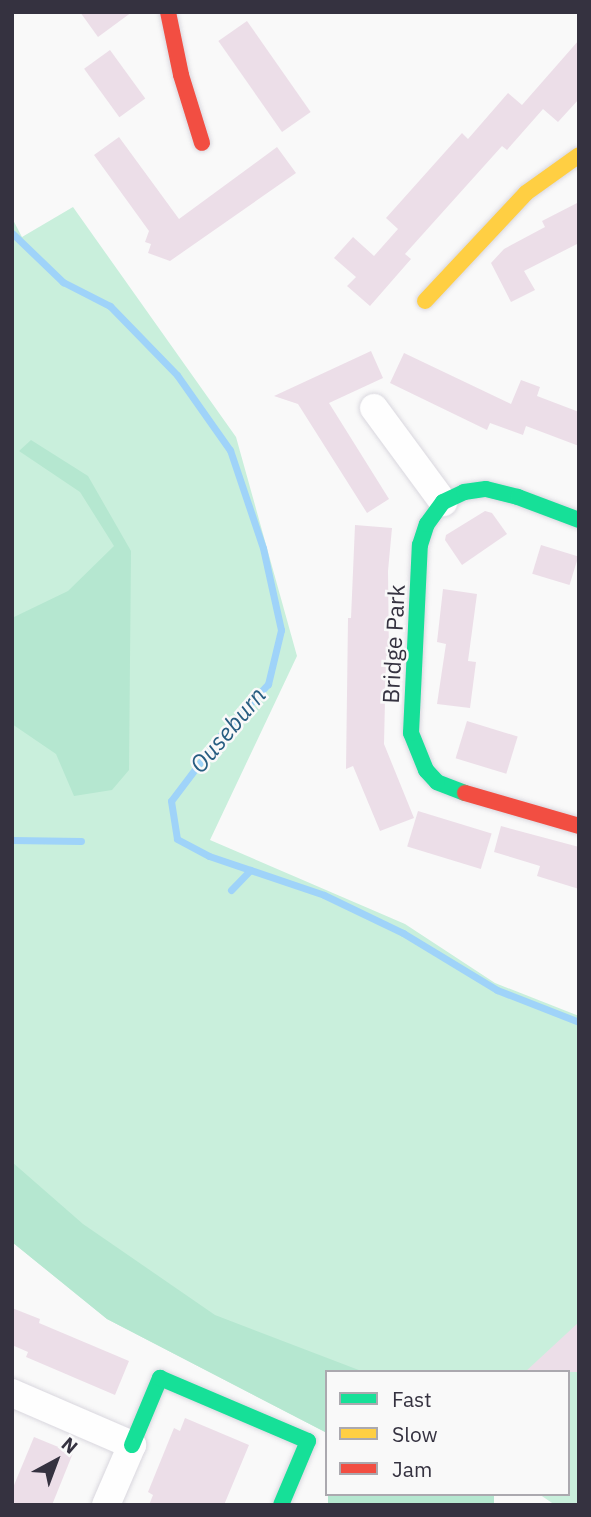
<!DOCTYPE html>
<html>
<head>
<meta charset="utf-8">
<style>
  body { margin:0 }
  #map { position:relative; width:591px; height:1517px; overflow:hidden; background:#f9f9f9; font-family:"IBM Plex Sans",sans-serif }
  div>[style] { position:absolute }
  .green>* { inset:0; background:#c9efdc }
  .forest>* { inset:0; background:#b5e7d0; transform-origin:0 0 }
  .stream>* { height:7px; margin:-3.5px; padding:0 3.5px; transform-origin:3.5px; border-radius:3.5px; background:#9fd3f9 }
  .building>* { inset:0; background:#ecdee8; transform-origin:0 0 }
  .roads { filter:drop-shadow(0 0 2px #d9d7de) drop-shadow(0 0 2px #d9d7de) }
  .street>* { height:28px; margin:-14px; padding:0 14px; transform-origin:14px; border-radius:14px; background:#fefefe }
  .fast>* { height:16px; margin:-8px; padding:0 8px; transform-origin:8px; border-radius:8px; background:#16e098 }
  .slow>* { height:16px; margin:-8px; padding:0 8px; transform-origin:8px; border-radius:8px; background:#ffcf43 }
  .jam>* { height:16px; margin:-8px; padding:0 8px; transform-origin:8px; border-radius:8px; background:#f24e42 }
  span { translate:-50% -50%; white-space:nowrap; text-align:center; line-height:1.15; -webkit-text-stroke:5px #f9f9f9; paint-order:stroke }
  .street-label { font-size:23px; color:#353240 }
  .water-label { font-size:24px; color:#275d81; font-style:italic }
  .frame { position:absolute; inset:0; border:14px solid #353240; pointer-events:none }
  .legend { position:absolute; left:325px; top:1370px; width:245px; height:126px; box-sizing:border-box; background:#f9f9f9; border:2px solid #aba9af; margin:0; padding:9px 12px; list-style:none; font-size:21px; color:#353240 }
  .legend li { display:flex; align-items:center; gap:14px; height:35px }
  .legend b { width:35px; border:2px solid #aba9af }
  .north { position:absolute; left:21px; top:1426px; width:70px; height:70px; -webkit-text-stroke:5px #f9f9f9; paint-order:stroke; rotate:41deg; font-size:19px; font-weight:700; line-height:28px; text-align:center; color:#353240 }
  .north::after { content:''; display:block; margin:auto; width:24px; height:32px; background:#353240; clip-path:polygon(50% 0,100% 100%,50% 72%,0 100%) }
</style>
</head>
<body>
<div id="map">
  <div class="green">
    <i style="clip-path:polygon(73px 207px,236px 437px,297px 656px,210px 840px,405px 924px,495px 983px,579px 1016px,579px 1505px,555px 1505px,539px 1494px,568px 1494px,568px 1372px,327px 1372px,327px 1433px,107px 1319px,12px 1242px,12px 218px,22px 237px)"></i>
  </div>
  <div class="forest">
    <i style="clip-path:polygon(31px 440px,88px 476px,131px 551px,129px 770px,112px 790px,74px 796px,56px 754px,12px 724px,12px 618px,68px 591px,114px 546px,80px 492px,19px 451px)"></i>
    <i style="clip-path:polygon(12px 1162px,83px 1224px,215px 1315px,364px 1372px,327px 1372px,327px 1433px,107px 1319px,12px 1242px)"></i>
    <i style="left:328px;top:1494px;width:166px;height:12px"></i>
  </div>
  <div class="stream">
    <i style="left:12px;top:233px;width:71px;rotate:43.9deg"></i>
    <i style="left:63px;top:282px;width:53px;rotate:27.1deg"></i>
    <i style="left:110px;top:306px;width:96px;rotate:45.8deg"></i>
    <i style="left:177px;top:375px;width:92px;rotate:54.8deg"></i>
    <i style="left:230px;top:450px;width:103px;rotate:71.4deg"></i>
    <i style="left:263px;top:548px;width:84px;rotate:77.6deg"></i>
    <i style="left:281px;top:630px;width:56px;rotate:103.5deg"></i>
    <i style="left:268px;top:684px;width:71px;rotate:132.7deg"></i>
    <i style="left:220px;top:736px;width:81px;rotate:127deg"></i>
    <i style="left:171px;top:801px;width:38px;rotate:81deg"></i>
    <i style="left:177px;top:839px;width:36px;rotate:28deg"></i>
    <i style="left:209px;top:856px;width:121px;rotate:18.7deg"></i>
    <i style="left:324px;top:895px;width:88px;rotate:25.7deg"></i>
    <i style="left:403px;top:933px;width:110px;rotate:31.2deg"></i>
    <i style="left:497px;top:990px;width:88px;rotate:21.3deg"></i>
    <i style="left:12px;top:840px;width:69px;rotate:0.8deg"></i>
    <i style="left:231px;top:890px;width:28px;rotate:-46deg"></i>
  </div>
  <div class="building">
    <i style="clip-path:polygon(80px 12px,132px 12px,98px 37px)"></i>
    <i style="left:247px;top:21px;width:111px;height:35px;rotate:55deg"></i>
    <i style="clip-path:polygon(579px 40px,579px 99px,558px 122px,543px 109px,507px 150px,502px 146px,405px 254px,411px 259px,370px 306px,347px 286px,356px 277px,334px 258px,353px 237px,374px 256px,398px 229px,386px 218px,462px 133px,468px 139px,508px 93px,522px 105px)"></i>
    <i style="left:110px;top:50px;width:60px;height:32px;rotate:54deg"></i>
    <i style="clip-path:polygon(119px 137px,179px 219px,277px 147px,296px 173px,170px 261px,148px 253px,151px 244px,145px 242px,149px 231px,94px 155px)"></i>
    <i style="clip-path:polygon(579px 202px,579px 243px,524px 271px,535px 290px,511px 302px,491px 263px,504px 249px,545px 227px,542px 221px)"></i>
    <i style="clip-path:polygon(371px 351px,383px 378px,329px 403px,389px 499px,367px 513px,298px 404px,274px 396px)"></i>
    <i style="clip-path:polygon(404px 353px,511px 404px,521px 380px,540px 387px,537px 396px,579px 412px,579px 446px,526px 426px,523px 435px,490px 423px,487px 430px,390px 383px)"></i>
    <i style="clip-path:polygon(485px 511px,492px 513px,507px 534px,462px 565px,445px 540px,446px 535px)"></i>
    <i style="clip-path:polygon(355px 525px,392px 528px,388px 571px,389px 656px,386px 656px,384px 744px,414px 818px,380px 831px,353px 766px,346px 769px,348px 618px,351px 618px)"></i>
    <i style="left:541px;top:545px;width:39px;height:30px;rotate:17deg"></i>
    <i style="clip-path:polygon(443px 589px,477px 594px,468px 661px,476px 662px,470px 708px,437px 704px,446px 644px,437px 642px)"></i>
    <i style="left:467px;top:721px;width:53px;height:39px;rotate:17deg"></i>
    <i style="left:418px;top:811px;width:77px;height:37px;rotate:17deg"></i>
    <i style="clip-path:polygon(501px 826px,579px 847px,579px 889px,537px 876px,540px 866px,494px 852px)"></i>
    <i style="clip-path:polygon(12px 1308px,40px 1319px,39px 1323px,129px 1361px,115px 1395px,26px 1357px,28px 1352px,12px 1345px)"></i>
    <i style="clip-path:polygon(579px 1322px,579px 1372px,525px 1372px)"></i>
    <i style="clip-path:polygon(185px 1418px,249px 1445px,224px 1505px,149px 1505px,153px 1495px,148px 1492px,174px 1428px,180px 1431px)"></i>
    <i style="clip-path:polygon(34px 1437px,73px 1453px,52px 1505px,12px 1505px,12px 1490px)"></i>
  </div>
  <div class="roads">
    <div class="street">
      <i style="left:374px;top:408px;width:117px;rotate:53.7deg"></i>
      <i style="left:12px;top:1393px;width:131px;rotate:23.4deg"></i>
      <i style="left:132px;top:1445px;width:65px;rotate:113.4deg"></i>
    </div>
    <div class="fast">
      <i style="left:465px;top:793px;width:30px;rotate:-159deg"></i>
      <i style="left:437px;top:782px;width:16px;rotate:-133deg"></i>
      <i style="left:426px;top:770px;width:40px;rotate:-112deg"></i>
      <i style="left:411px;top:733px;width:188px;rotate:-87.3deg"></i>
      <i style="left:420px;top:545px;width:22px;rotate:-72deg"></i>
      <i style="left:427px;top:524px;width:27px;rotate:-54deg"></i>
      <i style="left:443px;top:502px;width:23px;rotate:-25deg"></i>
      <i style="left:464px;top:492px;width:22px;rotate:-8deg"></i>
      <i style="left:486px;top:489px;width:33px;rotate:14deg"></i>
      <i style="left:518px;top:497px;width:65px;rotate:20.7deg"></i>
      <i style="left:132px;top:1445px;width:73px;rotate:-67.3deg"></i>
      <i style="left:160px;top:1378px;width:161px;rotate:23.1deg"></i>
      <i style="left:308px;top:1441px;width:69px;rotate:112.9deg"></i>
    </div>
    <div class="slow">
      <i style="left:425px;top:301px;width:148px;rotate:-46.9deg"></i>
      <i style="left:526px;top:193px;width:65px;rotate:-35.6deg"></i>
    </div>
    <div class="jam">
      <i style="left:168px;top:12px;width:64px;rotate:78.3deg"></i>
      <i style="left:181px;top:75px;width:71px;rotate:72.8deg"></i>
      <i style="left:465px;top:793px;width:119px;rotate:16.1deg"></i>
    </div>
  </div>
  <div class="street-label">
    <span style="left:393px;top:644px;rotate:-87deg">Bridge Park</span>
  </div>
  <div class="water-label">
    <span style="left:228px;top:730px;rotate:-50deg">Ouseburn</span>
  </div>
  <div class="frame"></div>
  <ul class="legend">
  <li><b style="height:9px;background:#16e098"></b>Fast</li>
  <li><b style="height:9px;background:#ffcf43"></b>Slow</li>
  <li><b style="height:9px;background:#f24e42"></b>Jam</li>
  </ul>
  <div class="north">N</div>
</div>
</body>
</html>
